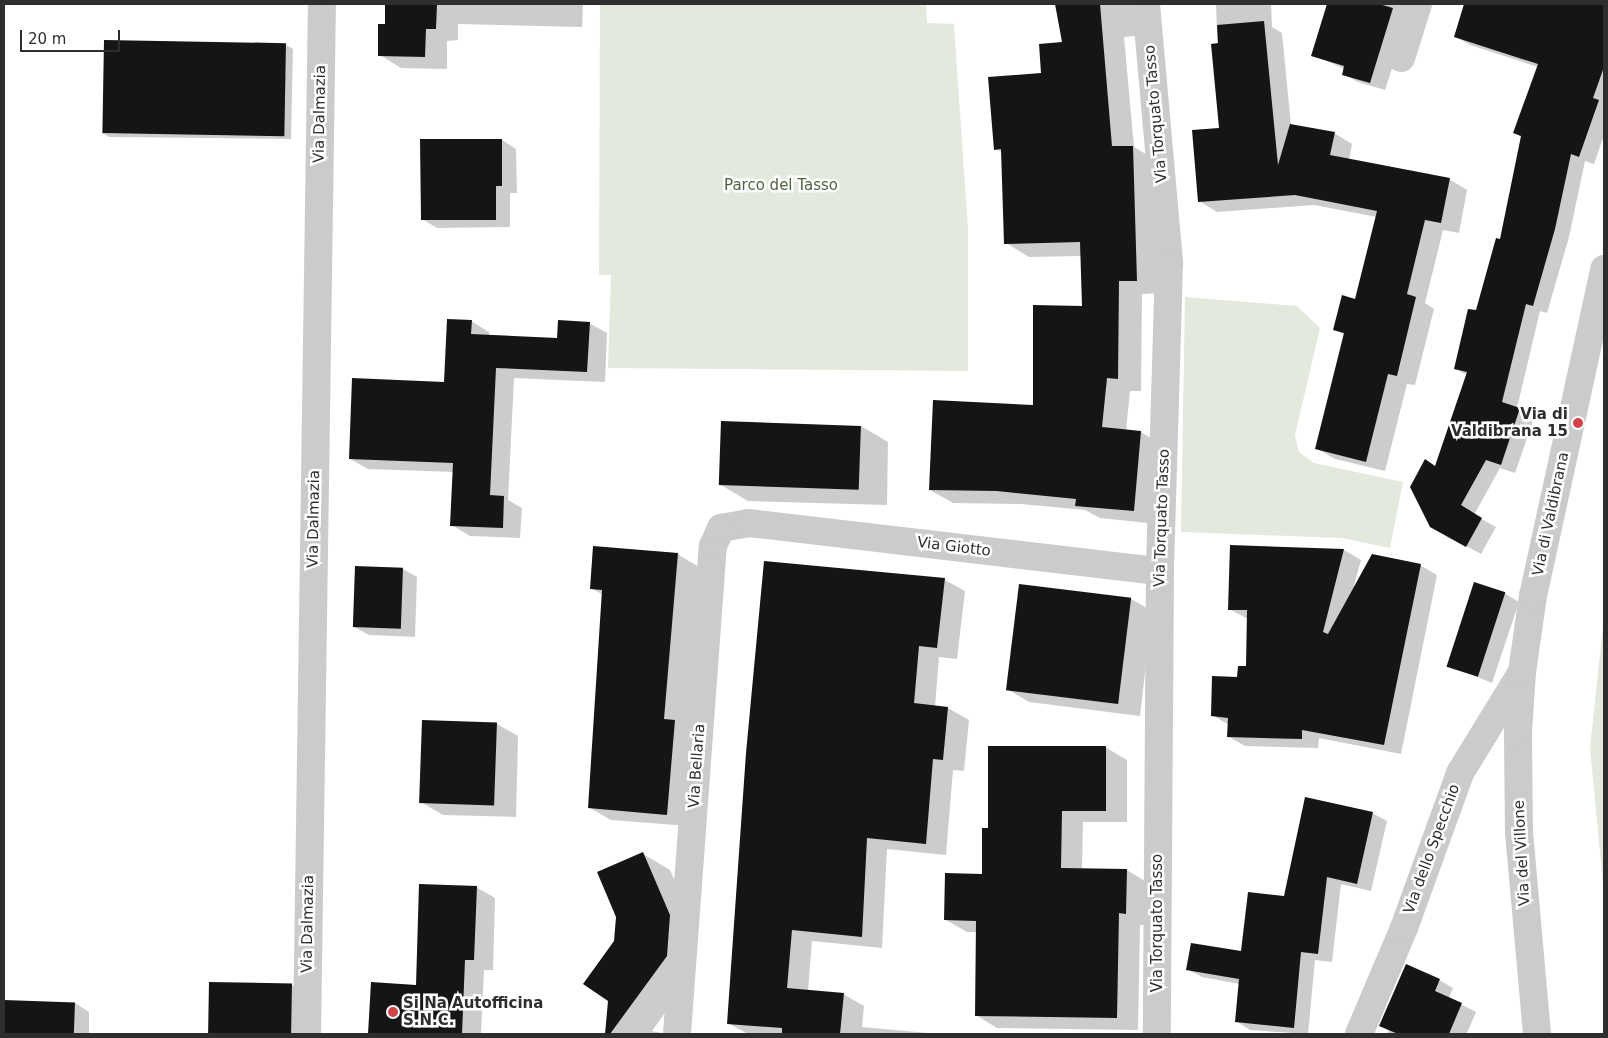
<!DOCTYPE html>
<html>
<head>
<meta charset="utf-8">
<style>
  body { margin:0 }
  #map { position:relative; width:1608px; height:1038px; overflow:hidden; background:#fff; font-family:"DejaVu Sans",sans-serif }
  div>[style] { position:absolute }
  .green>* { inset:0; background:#e3e9dd }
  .shadow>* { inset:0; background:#0003 }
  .building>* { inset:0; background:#151515; transform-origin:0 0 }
  .minor>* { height:28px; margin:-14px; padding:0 14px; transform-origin:14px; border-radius:14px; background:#cbcbcb }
  .dots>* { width:14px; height:14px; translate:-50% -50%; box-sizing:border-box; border:2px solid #fff; border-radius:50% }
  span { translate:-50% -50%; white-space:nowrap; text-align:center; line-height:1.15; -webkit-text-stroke:5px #fff; paint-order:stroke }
  .street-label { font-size:15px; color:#2e2e2e }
  .park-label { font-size:15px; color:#506440 }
  .poi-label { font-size:15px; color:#2e2e2e; font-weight:700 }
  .right { translate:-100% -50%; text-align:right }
  .left { translate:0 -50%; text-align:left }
  .frame { position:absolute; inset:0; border:5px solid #2e2e2e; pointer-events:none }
  .scale { position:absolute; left:20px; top:30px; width:100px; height:22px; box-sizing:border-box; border:2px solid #2e2e2e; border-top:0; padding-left:6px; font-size:15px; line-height:18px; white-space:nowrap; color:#2e2e2e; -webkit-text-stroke:4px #fff; paint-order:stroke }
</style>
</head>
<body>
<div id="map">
  <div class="green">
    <i style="clip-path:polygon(600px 4px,926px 4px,927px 23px,954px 24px,968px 230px,968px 371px,608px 368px,611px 275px,599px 275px)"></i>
    <i style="clip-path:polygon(1185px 297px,1297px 306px,1320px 328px,1295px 435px,1299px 452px,1314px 463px,1403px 482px,1390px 548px,1342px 538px,1181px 532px)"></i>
    <i style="clip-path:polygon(1604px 616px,1604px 894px,1590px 748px)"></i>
  </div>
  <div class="shadow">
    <i style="clip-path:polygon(387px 4px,583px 4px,582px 27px,458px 24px,458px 40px,447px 41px,447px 69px,401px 68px,380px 55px,386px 25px)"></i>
    <i style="clip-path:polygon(1056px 4px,1140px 4px,1144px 35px,1124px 37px,1134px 147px,1156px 160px,1160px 293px,1142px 294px,1141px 391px,1130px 391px,1126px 431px,1141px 432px,1164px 446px,1157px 524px,1100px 518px,1085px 510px,1021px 504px,953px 503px,930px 490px,1034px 406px,1083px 307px,1081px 256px,1029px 257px,1006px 243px,1003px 153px,995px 149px,1063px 43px)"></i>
    <i style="clip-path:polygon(1216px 4px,1271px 4px,1272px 27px,1282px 33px,1291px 125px,1334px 133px,1352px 144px,1349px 160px,1449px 179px,1467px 190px,1459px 233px,1443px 230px,1425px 303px,1434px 309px,1415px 385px,1407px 384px,1385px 471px,1335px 459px,1316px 448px,1345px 335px,1335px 330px,1356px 300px,1377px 217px,1314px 205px,1217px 212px,1199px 201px,1221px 129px)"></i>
    <i style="clip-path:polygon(1328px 4px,1413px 4px,1385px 90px,1358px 82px,1343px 74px,1345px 69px,1313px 55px)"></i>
    <i style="clip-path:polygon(1466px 4px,1604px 4px,1604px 135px,1594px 164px,1585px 161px,1569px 237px,1547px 313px,1540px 311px,1517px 408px,1534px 418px,1515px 473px,1500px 468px,1474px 515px,1496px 527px,1481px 554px,1446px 535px,1436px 467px,1467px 375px,1456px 369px,1501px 240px,1522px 137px,1515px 133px,1538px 67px,1470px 45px,1455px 36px)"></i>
    <i style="clip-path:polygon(286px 45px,293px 49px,291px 139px,109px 137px,102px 133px)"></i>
    <i style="clip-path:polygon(502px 140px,516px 149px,517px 193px,510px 193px,510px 227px,437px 228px,422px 219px)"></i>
    <i style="clip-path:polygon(471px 321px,489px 332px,489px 336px,558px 339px,589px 323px,607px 333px,605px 382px,514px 378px,508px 500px,522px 508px,520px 538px,470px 536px,452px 525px,454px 472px,368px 469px,350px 459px,446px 383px)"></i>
    <i style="clip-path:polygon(861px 426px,888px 442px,887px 505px,748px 501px,721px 485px)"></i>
    <i style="clip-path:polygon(1231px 546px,1344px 550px,1361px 560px,1353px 589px,1420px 565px,1437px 575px,1401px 754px,1319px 738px,1318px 748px,1245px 746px,1229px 737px,1229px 725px,1212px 715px,1247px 668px,1248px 619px,1229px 609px)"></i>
    <i style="clip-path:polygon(677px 554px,699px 567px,689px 826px,611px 820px,590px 808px,603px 595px,591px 588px)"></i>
    <i style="clip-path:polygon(765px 563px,945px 580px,965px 591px,957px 659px,939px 657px,935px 707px,948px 708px,969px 720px,964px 771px,953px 770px,946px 855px,887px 849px,882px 948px,812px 941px,808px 991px,843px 994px,864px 1006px,862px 1027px,939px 1034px,748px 1034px,728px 1023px)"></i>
    <i style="clip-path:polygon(403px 569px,417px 577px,415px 637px,369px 635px,354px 627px)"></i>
    <i style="clip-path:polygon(1020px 585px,1131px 599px,1152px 611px,1140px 716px,1029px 702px,1007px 689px)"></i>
    <i style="clip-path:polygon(1504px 593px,1519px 602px,1492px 683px,1448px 665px)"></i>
    <i style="clip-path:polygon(497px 724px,518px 736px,516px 817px,443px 815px,421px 802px)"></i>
    <i style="clip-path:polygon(1105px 747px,1127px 760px,1127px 822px,1083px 822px,1082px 870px,1127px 870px,1148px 883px,1147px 925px,1140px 925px,1138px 1030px,997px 1028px,976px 1015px,977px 932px,967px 932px,946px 920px,983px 875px,989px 829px)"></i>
    <i style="clip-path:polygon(1372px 813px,1387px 821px,1371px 891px,1341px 884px,1332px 962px,1315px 960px,1308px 1034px,1250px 1030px,1236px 1021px,1240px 984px,1202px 977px,1187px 969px,1242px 953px,1285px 897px)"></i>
    <i style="clip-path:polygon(643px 854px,670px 870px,697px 932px,694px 972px,652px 1031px,666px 1034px,606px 1034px,616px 941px)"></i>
    <i style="clip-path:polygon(476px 887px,495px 898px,493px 970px,484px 970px,481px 1034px,369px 1034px,372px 984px,417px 986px)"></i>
    <i style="clip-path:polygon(1439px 980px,1453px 988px,1449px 998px,1476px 1012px,1467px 1033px,1470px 1034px,1387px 1034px,1389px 1030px,1381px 1026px)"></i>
    <i style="clip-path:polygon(211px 984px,292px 985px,306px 994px,306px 1034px,210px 1034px)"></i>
    <i style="clip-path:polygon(4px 1002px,75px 1003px,89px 1012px,89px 1034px,4px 1034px)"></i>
  </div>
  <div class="building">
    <i style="clip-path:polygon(385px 4px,437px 4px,436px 29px,426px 29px,425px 57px,378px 56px,378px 24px,385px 24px)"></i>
    <i style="clip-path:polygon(1055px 4px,1100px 4px,1112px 146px,1133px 146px,1137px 281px,1119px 281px,1118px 379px,1107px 378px,1102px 427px,1141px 431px,1134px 511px,1075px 506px,1076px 499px,997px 491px,929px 490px,933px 400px,1033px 405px,1033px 305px,1082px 306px,1080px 242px,1004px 244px,1001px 149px,994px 150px,988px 77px,1041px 73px,1039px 44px,1062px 42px)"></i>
    <i style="clip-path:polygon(1327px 4px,1379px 4px,1393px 8px,1370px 83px,1342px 75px,1344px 66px,1311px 56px)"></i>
    <i style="clip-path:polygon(1464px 4px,1604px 4px,1604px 67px,1593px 98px,1599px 100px,1579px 157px,1571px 154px,1555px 229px,1533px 306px,1526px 304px,1502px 402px,1520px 408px,1501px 465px,1486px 460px,1461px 505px,1482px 518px,1466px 547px,1430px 527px,1410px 487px,1425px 459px,1435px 466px,1467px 372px,1454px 369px,1468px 309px,1476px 310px,1496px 238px,1500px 239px,1521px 136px,1513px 133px,1538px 64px,1454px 37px)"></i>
    <i style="clip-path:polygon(1264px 21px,1278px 165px,1290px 124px,1335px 132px,1330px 155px,1450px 178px,1441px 223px,1425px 220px,1407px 294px,1416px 297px,1397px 376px,1388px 374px,1366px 462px,1315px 449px,1344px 333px,1333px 330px,1342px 295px,1355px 299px,1377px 211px,1295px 195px,1198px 202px,1192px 130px,1219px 128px,1211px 44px,1218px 43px,1217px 25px)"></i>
    <i style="left:104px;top:40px;width:182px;height:93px;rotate:1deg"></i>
    <i style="clip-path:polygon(420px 139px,502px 139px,502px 186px,496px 186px,496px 220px,421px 220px)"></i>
    <i style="clip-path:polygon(447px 319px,472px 320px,471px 334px,557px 338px,558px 320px,590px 322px,587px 372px,496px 368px,490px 495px,504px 496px,503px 528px,450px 526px,453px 463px,349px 459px,352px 378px,444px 382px)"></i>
    <i style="left:721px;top:421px;width:140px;height:64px;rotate:2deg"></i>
    <i style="clip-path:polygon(1230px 545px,1344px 549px,1323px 632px,1328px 634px,1372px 554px,1421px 564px,1384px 745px,1302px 730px,1302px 739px,1227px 737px,1228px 718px,1211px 716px,1212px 676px,1237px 677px,1238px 666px,1246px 666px,1247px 610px,1228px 610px)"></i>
    <i style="clip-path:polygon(593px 546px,678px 553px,664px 719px,675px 720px,667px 815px,588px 808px,602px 590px,590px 589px)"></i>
    <i style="clip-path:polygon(764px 561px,945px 578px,937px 648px,919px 646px,914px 703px,948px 707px,943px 760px,933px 759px,926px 844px,867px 838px,862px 937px,792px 930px,787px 988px,844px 993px,840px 1034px,782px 1034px,782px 1028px,727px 1024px,746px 753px)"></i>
    <i style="left:355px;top:566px;width:48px;height:61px;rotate:2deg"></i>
    <i style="left:1474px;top:582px;width:33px;height:89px;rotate:18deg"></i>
    <i style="left:1019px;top:584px;width:113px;height:107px;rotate:7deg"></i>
    <i style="left:422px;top:720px;width:75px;height:83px;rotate:2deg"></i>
    <i style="clip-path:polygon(988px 746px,1106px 746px,1106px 811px,1062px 811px,1061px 868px,1127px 869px,1126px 914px,1119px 913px,1117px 1018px,975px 1016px,976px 921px,944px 920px,945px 873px,982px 874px,982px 828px,988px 828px)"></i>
    <i style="clip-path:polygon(1305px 797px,1373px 812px,1357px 884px,1327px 877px,1318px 954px,1301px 952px,1294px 1028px,1235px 1022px,1239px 979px,1186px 970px,1191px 943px,1241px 951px,1248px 892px,1284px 896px)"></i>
    <i style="clip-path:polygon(643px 852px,670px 915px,667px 956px,610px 1034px,605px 1034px,608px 1001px,583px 984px,614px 941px,616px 917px,597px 872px)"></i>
    <i style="clip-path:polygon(419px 884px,477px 886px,474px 960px,465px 960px,462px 1034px,368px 1034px,371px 982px,416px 985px)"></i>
    <i style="clip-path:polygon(1406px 964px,1440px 979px,1435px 991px,1462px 1003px,1449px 1034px,1398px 1034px,1379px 1026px)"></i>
    <i style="left:209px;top:982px;width:83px;height:52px;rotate:1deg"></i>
    <i style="left:4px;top:1000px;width:71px;height:34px;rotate:2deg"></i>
  </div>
  <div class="minor">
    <i style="left:1146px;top:4px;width:261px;rotate:84.9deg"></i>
    <i style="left:1169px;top:264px;width:307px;rotate:91.7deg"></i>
    <i style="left:1160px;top:571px;width:463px;rotate:90.4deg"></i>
    <i style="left:1401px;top:58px;width:57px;rotate:-72.5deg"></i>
    <i style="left:307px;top:1034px;width:1030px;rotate:-89.17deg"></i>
    <i style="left:677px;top:1034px;width:489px;rotate:-85.8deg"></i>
    <i style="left:713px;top:546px;width:20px;rotate:-66deg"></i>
    <i style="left:721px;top:528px;width:28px;rotate:-10deg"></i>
    <i style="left:749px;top:523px;width:414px;rotate:6.7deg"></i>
    <i style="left:1359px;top:1034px;width:115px;rotate:-67deg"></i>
    <i style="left:1404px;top:928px;width:165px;rotate:-70.1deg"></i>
    <i style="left:1460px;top:773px;width:115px;rotate:-58.5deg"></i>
    <i style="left:1537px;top:1034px;width:202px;rotate:-95.1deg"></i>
    <i style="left:1519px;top:833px;width:101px;rotate:-90.6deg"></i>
    <i style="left:1518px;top:732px;width:60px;rotate:-86.2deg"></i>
    <i style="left:1522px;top:672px;width:77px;rotate:-81.8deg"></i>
    <i style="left:1533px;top:596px;width:335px;rotate:-77.7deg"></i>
  </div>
  <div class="dots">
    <i style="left:1578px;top:423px;background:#d14448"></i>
    <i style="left:393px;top:1012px;background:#d14448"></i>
  </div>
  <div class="street-label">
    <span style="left:320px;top:114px;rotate:-89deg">Via Dalmazia</span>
    <span style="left:1156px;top:114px;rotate:-95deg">Via Torquato Tasso</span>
    <span style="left:1551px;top:514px;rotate:-78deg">Via di Valdibrana</span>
    <span style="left:1162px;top:518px;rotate:-88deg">Via Torquato Tasso</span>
    <span style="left:314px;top:519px;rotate:-89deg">Via Dalmazia</span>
    <span style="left:954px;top:547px;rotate:7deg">Via Giotto</span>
    <span style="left:697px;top:766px;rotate:-86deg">Via Bellaria</span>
    <span style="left:1432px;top:849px;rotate:-70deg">Via dello Specchio</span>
    <span style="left:1522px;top:853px;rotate:-93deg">Via del Villone</span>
    <span style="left:1158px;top:923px;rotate:-90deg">Via Torquato Tasso</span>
    <span style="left:308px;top:924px;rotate:-89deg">Via Dalmazia</span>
  </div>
  <div class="park-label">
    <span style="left:781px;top:186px">Parco del Tasso</span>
  </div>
  <div class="poi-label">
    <span class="right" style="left:1568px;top:423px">Via di<br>Valdibrana 15</span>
    <span class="left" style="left:403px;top:1012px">Si Na Autofficina<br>S.N.C.</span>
  </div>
  <div class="frame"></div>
  <div class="scale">20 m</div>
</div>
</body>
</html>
